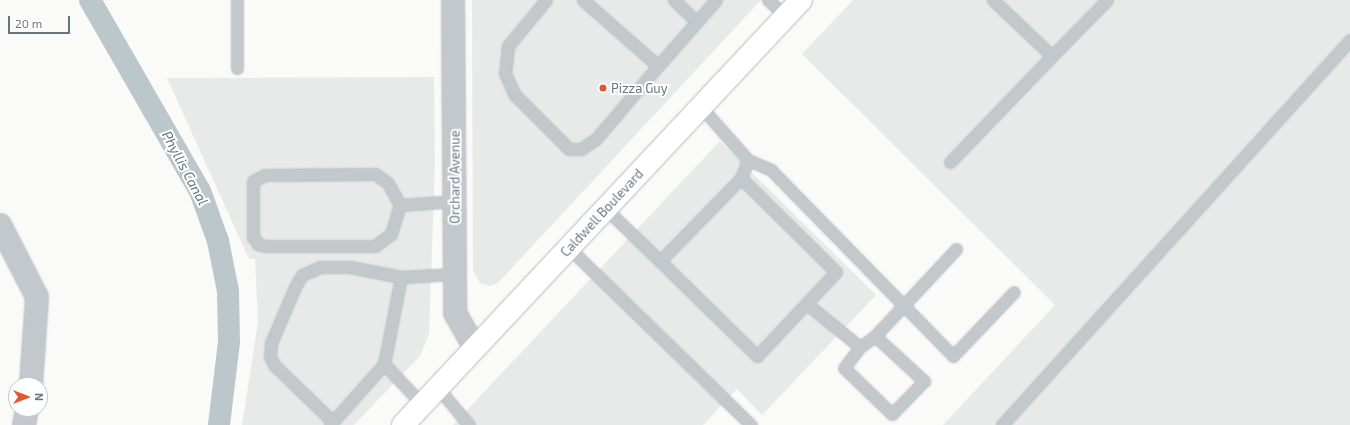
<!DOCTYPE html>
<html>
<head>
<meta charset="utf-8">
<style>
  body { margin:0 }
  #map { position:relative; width:1350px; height:425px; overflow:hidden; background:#fafaf8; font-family:"Exo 2",sans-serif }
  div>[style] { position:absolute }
  .built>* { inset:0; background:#e8e9e9 }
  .canal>* { height:22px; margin:-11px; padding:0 11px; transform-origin:11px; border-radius:11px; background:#bbc7cb }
  .roads { filter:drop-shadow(0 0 1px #b5babe) drop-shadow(0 0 1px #b5babe) }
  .service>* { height:11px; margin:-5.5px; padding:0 5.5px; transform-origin:5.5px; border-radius:5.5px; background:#c3c8cc }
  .minor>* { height:22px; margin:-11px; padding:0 11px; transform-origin:11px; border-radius:11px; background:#c3c8cc }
  .tertiary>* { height:22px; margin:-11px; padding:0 11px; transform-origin:11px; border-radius:11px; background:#c3c8cc }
  .primary>* { height:22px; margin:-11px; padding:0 11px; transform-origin:11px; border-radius:11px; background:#fff }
  .dots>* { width:11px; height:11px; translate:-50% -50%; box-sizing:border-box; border:2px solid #fff; border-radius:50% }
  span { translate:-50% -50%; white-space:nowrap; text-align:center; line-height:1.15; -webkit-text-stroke:4px #fff; paint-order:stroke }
  .poi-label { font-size:13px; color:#657683 }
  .left { translate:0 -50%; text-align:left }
  .street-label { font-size:13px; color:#657683 }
  .water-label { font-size:14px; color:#60757c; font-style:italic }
  .north { position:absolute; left:8px; top:377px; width:40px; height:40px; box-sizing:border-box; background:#fff; border:1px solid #c1c8cd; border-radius:50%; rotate:90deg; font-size:11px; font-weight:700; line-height:16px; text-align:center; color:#657683 }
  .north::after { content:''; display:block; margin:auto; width:14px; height:18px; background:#e4572e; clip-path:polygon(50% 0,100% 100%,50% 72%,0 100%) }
  .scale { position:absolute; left:8px; top:16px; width:62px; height:18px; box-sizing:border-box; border:2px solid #657683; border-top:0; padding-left:5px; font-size:12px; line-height:14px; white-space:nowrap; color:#657683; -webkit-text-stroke:3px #fff; paint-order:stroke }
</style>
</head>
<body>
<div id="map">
  <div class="built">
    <i style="clip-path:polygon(472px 0,761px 0,497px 284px,489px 286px,480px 283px,473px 271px)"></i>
    <i style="clip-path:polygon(853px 0,1350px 0,1350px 425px,943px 425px,1055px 305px,802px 54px)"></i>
    <i style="clip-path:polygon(434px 77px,435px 164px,429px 334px,420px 356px,354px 425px,242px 425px,258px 322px,255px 259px,249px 259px,167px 78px)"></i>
    <i style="clip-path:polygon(720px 141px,876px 295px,762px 415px,737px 389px,703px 425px,453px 425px)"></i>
  </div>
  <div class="canal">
    <i style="left:90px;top:0;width:220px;rotate:60.1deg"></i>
    <i style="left:200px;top:191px;width:53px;rotate:70.2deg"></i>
    <i style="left:218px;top:241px;width:51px;rotate:78.7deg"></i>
    <i style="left:228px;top:291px;width:51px;rotate:88.9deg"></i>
    <i style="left:229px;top:342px;width:84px;rotate:96.9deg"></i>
  </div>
  <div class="roads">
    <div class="service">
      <i style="left:546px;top:0;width:60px;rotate:129.6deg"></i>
      <i style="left:508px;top:46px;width:27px;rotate:96deg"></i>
      <i style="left:505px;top:73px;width:24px;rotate:66deg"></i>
      <i style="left:515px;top:95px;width:76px;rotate:45deg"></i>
      <i style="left:569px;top:149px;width:12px"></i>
      <i style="left:581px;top:149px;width:18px;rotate:-34deg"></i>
      <i style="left:596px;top:139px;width:96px;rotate:-49.7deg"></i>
      <i style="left:583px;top:0;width:100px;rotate:41.3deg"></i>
      <i style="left:658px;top:66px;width:88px;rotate:-48.7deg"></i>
      <i style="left:674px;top:0;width:30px;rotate:44deg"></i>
      <i style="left:768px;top:0;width:24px;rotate:42deg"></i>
      <i style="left:993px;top:0;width:81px;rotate:43.5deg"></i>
      <i style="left:1052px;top:56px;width:78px;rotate:-45.5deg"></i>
      <i style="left:237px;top:68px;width:68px;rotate:-90deg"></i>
      <i style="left:748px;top:160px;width:25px;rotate:23deg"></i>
      <i style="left:771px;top:170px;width:260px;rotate:45.6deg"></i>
      <i style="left:953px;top:356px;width:88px;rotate:-46.4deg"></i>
      <i style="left:950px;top:162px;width:147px;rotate:-46.1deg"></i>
      <i style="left:400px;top:205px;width:25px;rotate:-119deg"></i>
      <i style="left:388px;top:183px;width:16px;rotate:-145deg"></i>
      <i style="left:375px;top:174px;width:110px;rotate:179.5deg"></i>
      <i style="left:265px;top:175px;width:13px;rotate:153deg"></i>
      <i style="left:253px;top:181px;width:56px;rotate:90deg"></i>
      <i style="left:253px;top:237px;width:9px;rotate:54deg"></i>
      <i style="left:258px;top:244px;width:7px;rotate:16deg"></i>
      <i style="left:265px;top:246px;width:110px"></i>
      <i style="left:375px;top:246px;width:20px;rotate:-37deg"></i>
      <i style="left:391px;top:234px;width:30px;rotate:-73deg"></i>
      <i style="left:400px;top:205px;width:56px;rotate:-4.1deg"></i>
      <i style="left:605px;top:208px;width:76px;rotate:43.9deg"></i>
      <i style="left:660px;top:261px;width:116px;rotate:-45.7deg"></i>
      <i style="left:741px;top:178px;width:19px;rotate:-69deg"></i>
      <i style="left:748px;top:160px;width:69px;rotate:-131.5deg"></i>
      <i style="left:569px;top:248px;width:254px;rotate:44.2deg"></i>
      <i style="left:660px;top:261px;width:136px;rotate:44.4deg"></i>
      <i style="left:757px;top:356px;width:115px;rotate:-46.8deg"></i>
      <i style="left:836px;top:272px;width:134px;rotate:-135.3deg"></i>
      <i style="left:807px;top:304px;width:68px;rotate:39.1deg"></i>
      <i style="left:875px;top:336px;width:67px;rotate:42.6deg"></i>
      <i style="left:924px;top:381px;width:46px;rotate:134.1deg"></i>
      <i style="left:892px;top:414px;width:66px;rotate:-136.2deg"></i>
      <i style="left:844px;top:368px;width:26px;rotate:-53deg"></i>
      <i style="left:860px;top:347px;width:19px;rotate:-36deg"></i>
      <i style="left:875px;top:336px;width:119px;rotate:-47deg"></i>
      <i style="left:438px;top:388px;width:48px;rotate:50deg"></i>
      <i style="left:422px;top:404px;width:55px;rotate:-133.5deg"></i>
      <i style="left:384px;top:364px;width:89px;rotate:-78.9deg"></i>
      <i style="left:401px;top:277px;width:54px;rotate:-3.2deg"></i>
      <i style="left:331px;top:420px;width:78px;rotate:-136deg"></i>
      <i style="left:275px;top:366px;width:10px;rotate:-119deg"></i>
      <i style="left:270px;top:357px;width:14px;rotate:-86deg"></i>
      <i style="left:271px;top:343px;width:63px;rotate:-66.7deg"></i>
      <i style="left:296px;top:285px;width:12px;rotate:-59deg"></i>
      <i style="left:302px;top:275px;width:20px;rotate:-24deg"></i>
      <i style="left:320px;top:267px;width:30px"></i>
      <i style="left:350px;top:267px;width:52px;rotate:11.1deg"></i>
      <i style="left:330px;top:425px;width:81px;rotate:-48.5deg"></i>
      <i style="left:1002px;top:425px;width:519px;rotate:-47.89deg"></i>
    </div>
    <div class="minor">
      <i style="left:0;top:225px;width:81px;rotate:62.8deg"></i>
      <i style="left:37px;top:297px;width:88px;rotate:93.9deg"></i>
      <i style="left:24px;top:425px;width:16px;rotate:-79deg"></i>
    </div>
    <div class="tertiary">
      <i style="left:453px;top:0;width:313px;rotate:89.6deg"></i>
      <i style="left:455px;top:313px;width:40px;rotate:60.3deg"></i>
    </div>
    <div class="primary">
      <i style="left:403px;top:425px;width:582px;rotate:-46.88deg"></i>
    </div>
  </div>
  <div class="dots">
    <i style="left:603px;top:88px;background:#e4572e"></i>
  </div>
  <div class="poi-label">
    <span class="left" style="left:611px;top:88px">Pizza Guy</span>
  </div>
  <div class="street-label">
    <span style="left:455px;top:177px;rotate:-90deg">Orchard Avenue</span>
    <span style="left:602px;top:213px;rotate:-47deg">Caldwell Boulevard</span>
  </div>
  <div class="water-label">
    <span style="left:185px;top:168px;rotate:62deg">Phyllis Canal</span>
  </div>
  <div class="north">N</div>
  <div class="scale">20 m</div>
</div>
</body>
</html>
